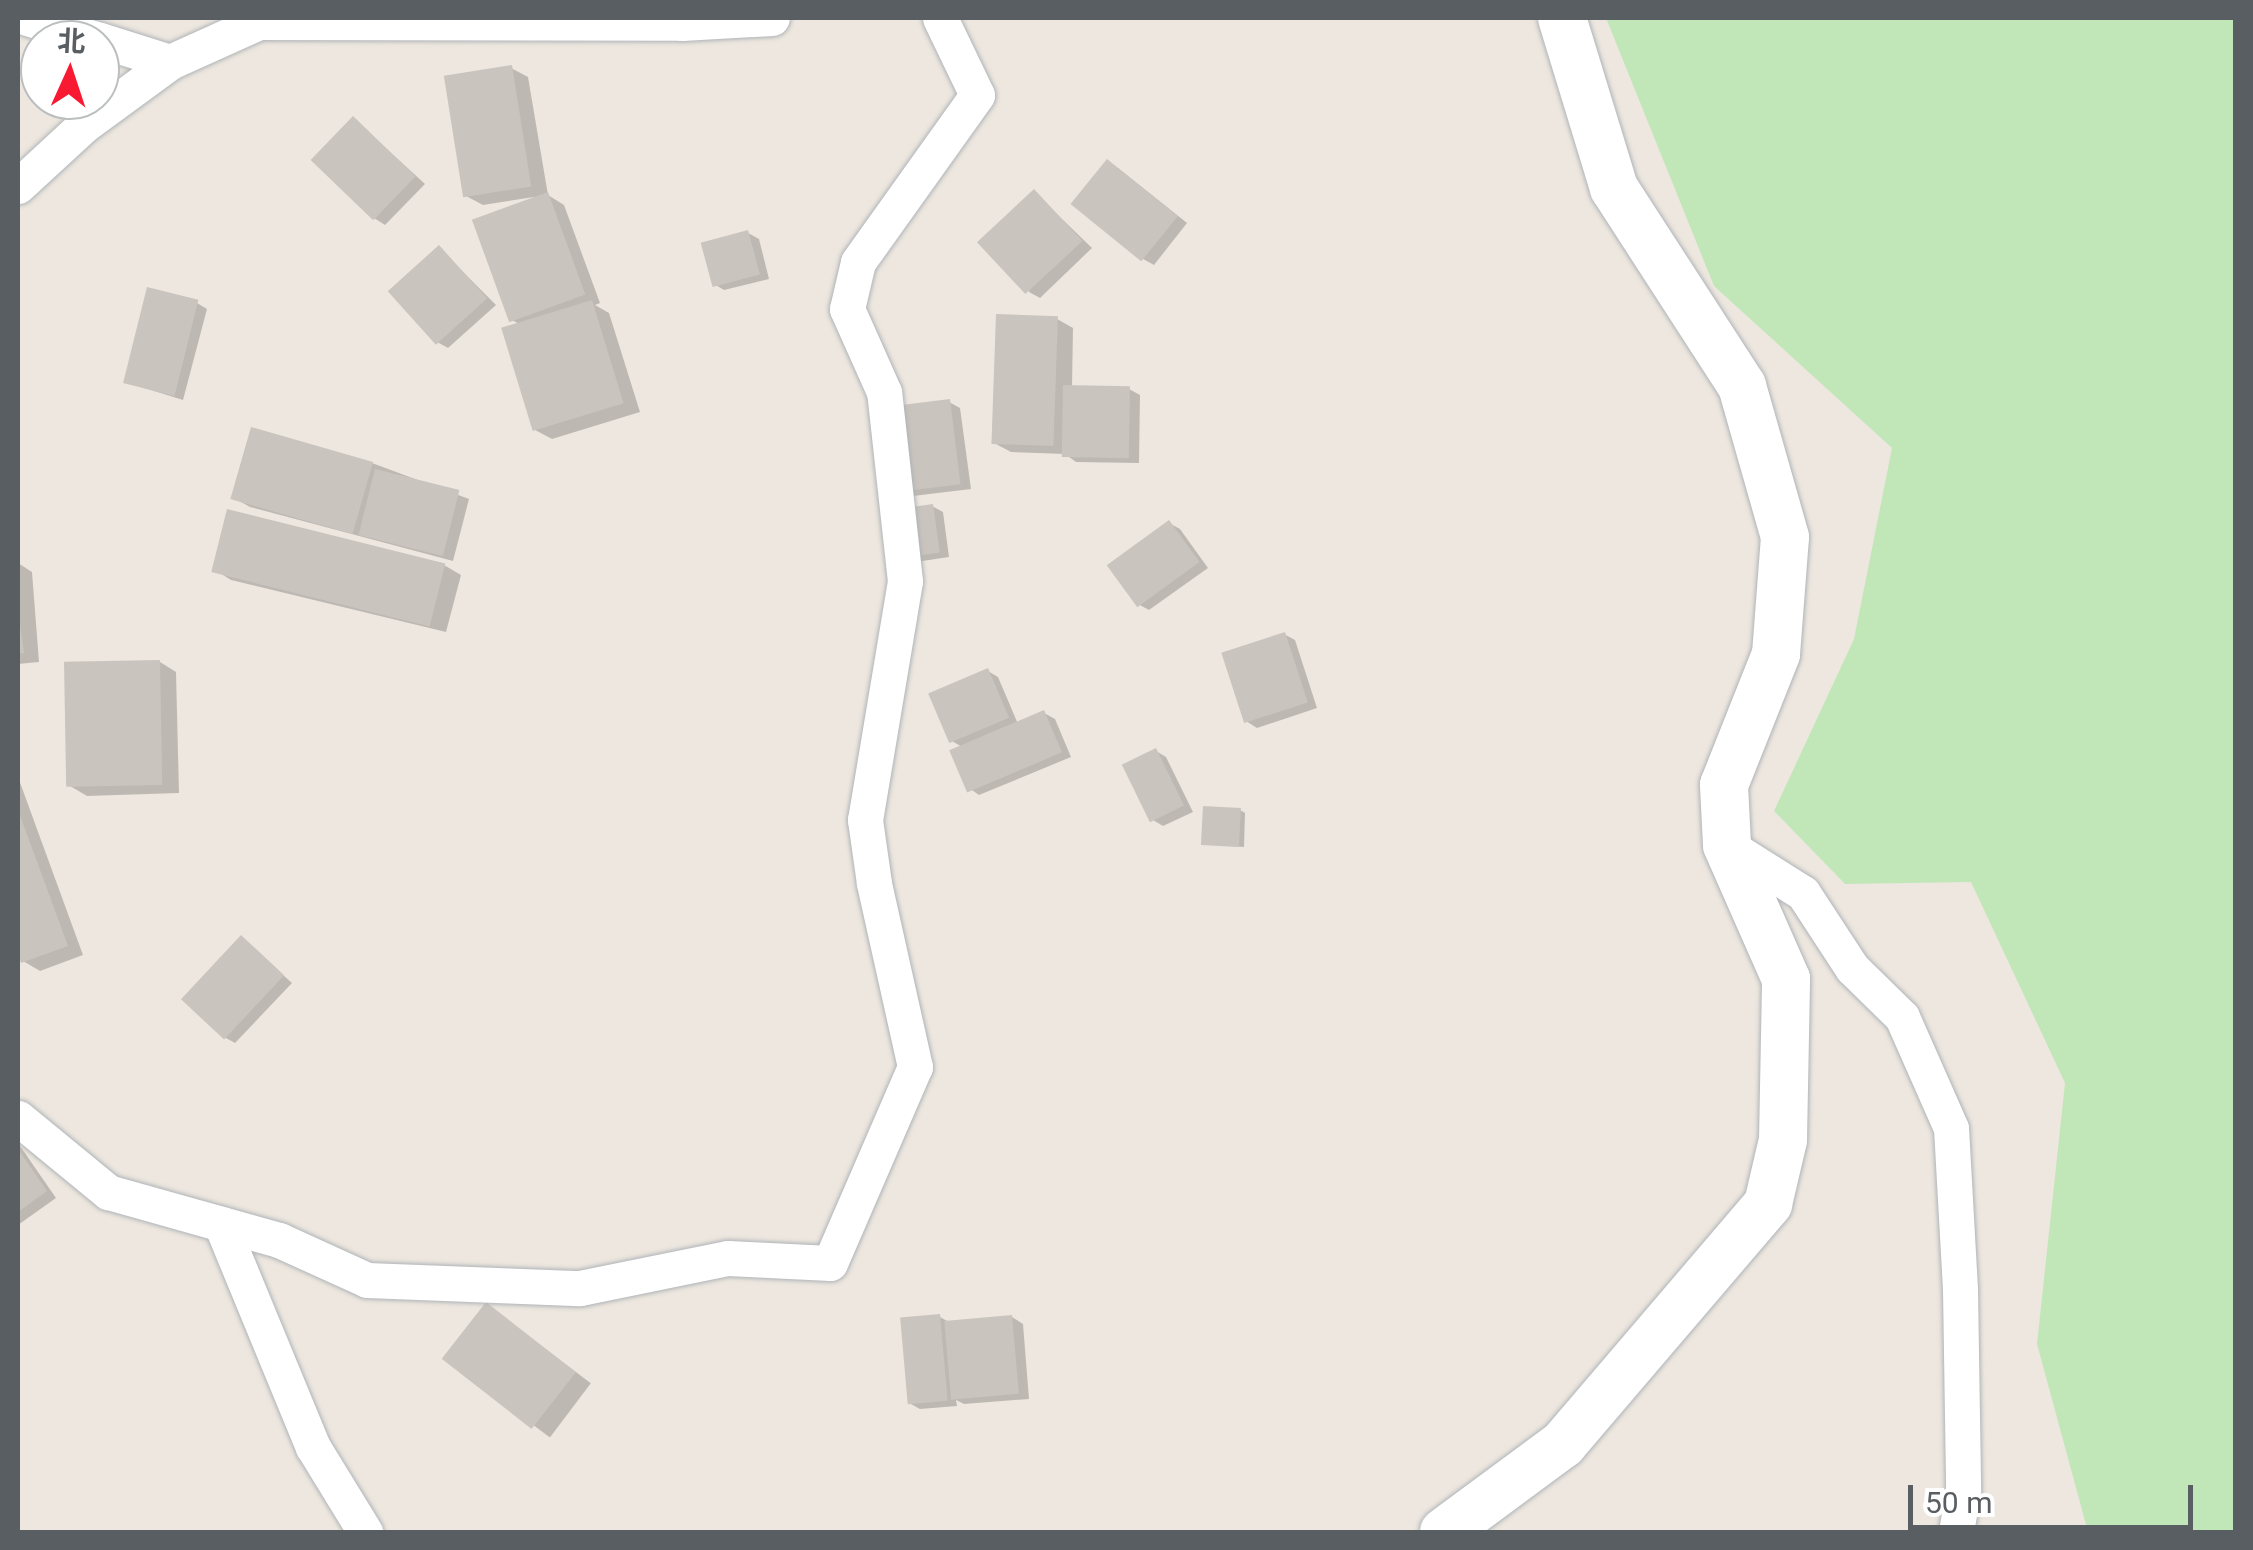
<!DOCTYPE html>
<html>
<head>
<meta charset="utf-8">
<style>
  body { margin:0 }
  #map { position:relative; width:2253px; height:1550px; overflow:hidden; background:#ede7df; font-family:Roboto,"Noto Sans SC",sans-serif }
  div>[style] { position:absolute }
  .green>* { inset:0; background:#c1e7b8 }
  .shadow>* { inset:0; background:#0003; transform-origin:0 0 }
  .building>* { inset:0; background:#cac4be; transform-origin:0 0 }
  .roads { filter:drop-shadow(0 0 2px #b0b4b8) drop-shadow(0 0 2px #b0b4b8) }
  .street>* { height:35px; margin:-17.5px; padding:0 17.5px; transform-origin:17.5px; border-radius:17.5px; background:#fff }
  .secondary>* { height:48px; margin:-24px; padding:0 24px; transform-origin:24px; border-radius:24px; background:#fff }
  span { translate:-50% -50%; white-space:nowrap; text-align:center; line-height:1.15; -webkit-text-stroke:10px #fff; paint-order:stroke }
  .frame { position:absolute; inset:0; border:20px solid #585e62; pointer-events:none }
  .north { position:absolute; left:20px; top:20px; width:100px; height:100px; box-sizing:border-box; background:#fff; border:2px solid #bcbfc0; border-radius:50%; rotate:3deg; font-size:28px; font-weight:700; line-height:40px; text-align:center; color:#585e62 }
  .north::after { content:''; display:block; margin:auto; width:35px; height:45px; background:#f81a33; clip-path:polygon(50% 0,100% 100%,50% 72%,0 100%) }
  .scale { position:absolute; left:1908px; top:1485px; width:285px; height:45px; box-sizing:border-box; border:5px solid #585e62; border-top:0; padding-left:12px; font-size:30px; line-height:35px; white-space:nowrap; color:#585e62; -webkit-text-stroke:8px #fff; paint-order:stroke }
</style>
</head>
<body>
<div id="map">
  <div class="green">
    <i style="clip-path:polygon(1606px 18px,2235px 18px,2235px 1532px,2088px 1532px,2037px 1344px,2065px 1083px,1971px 882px,1845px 884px,1774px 811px,1854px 639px,1892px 448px,1714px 286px)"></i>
  </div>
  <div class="shadow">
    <i style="clip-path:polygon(511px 68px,528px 77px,548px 195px,564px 205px,600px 303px,595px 305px,609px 313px,640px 412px,552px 439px,535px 430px,521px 325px,512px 320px,534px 197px,483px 205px,466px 196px)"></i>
    <i style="clip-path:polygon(354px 119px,425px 184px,385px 225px,374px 218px)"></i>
    <i style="clip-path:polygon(1118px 168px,1187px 223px,1154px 265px,1143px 259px)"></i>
    <i style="clip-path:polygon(1034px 192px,1092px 248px,1040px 298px,1029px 292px)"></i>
    <i style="clip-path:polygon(748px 233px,759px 239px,769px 279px,724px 290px,714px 284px)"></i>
    <i style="clip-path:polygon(439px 248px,496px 305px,448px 348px,437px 342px)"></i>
    <i style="clip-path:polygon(197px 303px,207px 309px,183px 400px,125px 382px)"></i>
    <i style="clip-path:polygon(1057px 319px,1073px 328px,1072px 388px,1129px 389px,1140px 395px,1139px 463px,1076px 462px,1065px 454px,1011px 452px,994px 443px)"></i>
    <i style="clip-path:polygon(949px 402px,960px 408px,971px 489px,913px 496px,891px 410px)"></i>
    <i style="clip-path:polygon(372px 463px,469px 499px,453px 561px,250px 507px,234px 498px)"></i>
    <i style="clip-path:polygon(932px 506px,943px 512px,949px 557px,909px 563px)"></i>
    <i style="clip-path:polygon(229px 512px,444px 565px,461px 575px,446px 632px,231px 580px,215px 570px)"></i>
    <i style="clip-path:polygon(1169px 523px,1180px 529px,1208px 568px,1149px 610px,1138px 604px)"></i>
    <i style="clip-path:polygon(18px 563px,32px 572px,39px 662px,18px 664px)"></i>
    <i style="clip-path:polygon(1284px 634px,1295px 640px,1317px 708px,1257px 728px,1246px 721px)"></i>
    <i style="clip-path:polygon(160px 662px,176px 672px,179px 793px,87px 796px,70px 786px)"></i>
    <i style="clip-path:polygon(988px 671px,998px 677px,1018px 724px,1044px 713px,1055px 719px,1071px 757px,979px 795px,969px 788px,962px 747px,952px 741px)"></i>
    <i style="clip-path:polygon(1156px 751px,1166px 757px,1193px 812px,1163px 826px,1153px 820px)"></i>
    <i style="clip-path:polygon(18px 777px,83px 955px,40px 971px,23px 961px,18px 946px)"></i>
    <i style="clip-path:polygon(1240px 810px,1245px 813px,1244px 847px,1205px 844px)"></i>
    <i style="clip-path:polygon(241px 938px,292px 983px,235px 1043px,224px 1037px)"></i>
    <i style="clip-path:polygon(18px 1143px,56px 1198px,18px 1225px)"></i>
    <i style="left:487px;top:1305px;width:130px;height:68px;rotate:37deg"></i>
    <i style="clip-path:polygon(940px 1317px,949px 1322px,1012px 1317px,1023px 1324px,1029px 1399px,964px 1404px,956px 1400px,957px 1406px,920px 1409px,909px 1403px)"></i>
  </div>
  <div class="building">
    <i style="left:512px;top:65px;width:123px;height:69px;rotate:81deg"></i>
    <i style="left:353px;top:116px;width:87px;height:61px;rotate:44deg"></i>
    <i style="left:1107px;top:159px;width:91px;height:58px;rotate:39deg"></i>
    <i style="left:1034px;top:189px;width:71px;height:78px;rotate:47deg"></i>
    <i style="left:548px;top:192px;width:109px;height:81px;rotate:70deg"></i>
    <i style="left:748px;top:230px;width:46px;height:49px;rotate:75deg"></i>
    <i style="left:439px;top:245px;width:72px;height:69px;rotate:48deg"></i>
    <i style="left:147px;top:287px;width:53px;height:99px;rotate:14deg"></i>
    <i style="left:592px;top:300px;width:108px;height:95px;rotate:73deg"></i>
    <i style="left:996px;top:314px;width:62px;height:130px;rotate:2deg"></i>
    <i style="left:1063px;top:385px;width:67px;height:72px;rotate:1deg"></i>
    <i style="left:950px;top:399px;width:86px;height:63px;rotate:83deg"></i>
    <i style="left:251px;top:427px;width:127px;height:75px;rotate:16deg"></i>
    <i style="left:375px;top:469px;width:87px;height:68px;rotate:14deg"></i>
    <i style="left:933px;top:504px;width:49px;height:44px;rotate:82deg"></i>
    <i style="left:227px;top:509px;width:225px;height:65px;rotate:14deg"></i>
    <i style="left:1169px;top:520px;width:52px;height:77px;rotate:54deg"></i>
    <i style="clip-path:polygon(18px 610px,24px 653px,18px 654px)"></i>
    <i style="left:1285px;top:632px;width:74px;height:67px;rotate:72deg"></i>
    <i style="left:160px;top:660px;width:125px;height:96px;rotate:89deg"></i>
    <i style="left:988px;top:668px;width:54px;height:65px;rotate:67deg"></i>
    <i style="left:1044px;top:710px;width:46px;height:103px;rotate:67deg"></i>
    <i style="left:1156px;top:748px;width:64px;height:38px;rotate:64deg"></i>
    <i style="left:1203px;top:806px;width:38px;height:39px;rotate:3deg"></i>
    <i style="clip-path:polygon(18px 810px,68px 946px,21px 963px,18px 954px)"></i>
    <i style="left:241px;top:935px;width:59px;height:88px;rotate:43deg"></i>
    <i style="clip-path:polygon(18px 1149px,47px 1191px,18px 1212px)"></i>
    <i style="left:486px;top:1302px;width:114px;height:72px;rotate:38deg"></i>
    <i style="left:940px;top:1314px;width:87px;height:40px;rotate:85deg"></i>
    <i style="left:1012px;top:1315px;width:79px;height:68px;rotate:85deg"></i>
  </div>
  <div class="roads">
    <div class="street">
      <i style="left:27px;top:18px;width:76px;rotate:16.8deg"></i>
      <i style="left:100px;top:40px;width:73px;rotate:17.4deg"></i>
      <i style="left:170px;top:62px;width:98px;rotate:-24.2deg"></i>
      <i style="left:259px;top:22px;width:423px;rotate:0.1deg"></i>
      <i style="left:682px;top:23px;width:90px;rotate:-3.2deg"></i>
      <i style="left:18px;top:186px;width:88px;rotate:-42.7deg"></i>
      <i style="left:83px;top:126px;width:108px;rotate:-36.3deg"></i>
      <i style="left:1727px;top:845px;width:90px;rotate:32.3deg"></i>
      <i style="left:1803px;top:893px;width:90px;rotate:56.8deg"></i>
      <i style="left:1852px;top:968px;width:70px;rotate:44.4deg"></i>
      <i style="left:1902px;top:1017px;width:121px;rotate:66.2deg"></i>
      <i style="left:1951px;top:1128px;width:161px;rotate:86.8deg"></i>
      <i style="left:1960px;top:1289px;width:202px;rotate:89.1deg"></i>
      <i style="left:1963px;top:1491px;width:42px;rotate:99.7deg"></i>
      <i style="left:18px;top:1118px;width:117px;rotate:39.4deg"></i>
      <i style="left:108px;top:1192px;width:178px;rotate:15.7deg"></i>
      <i style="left:279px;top:1240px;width:97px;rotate:24.4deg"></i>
      <i style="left:367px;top:1280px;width:213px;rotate:2.2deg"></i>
      <i style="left:580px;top:1288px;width:151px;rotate:-11.5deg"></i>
      <i style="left:728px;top:1258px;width:102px;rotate:2.8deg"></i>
      <i style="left:830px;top:1263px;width:214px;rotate:-66.6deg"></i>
      <i style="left:915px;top:1067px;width:189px;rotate:-102.6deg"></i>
      <i style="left:874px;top:883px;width:64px;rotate:-98.1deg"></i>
      <i style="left:865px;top:820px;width:242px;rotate:-80.5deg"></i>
      <i style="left:905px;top:581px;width:190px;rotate:-96.3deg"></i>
      <i style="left:884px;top:392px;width:91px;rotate:-114deg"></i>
      <i style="left:847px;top:309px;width:48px;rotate:-76.8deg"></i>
      <i style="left:858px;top:262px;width:205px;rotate:-54.5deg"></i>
      <i style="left:977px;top:95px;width:85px;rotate:-115.7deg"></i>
      <i style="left:221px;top:1224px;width:241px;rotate:67.6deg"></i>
      <i style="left:313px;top:1447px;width:100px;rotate:58.5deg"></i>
    </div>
    <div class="secondary">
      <i style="left:1444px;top:1532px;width:148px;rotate:-36.5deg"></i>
      <i style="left:1563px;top:1444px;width:316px;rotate:-49.5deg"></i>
      <i style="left:1768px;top:1204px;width:66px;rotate:-76.8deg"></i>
      <i style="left:1783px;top:1140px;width:161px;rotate:-88.9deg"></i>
      <i style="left:1786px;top:979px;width:146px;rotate:-113.8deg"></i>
      <i style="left:1727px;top:845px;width:60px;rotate:-92.9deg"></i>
      <i style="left:1724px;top:785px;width:141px;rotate:-68.3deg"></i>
      <i style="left:1776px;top:654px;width:117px;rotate:-85.6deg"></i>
      <i style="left:1785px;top:537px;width:157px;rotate:-105.9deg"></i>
      <i style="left:1742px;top:386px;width:236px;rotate:-122.9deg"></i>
      <i style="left:1614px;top:188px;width:178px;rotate:-107deg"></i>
    </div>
  </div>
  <div class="frame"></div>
  <div class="north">北</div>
  <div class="scale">50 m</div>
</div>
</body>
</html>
